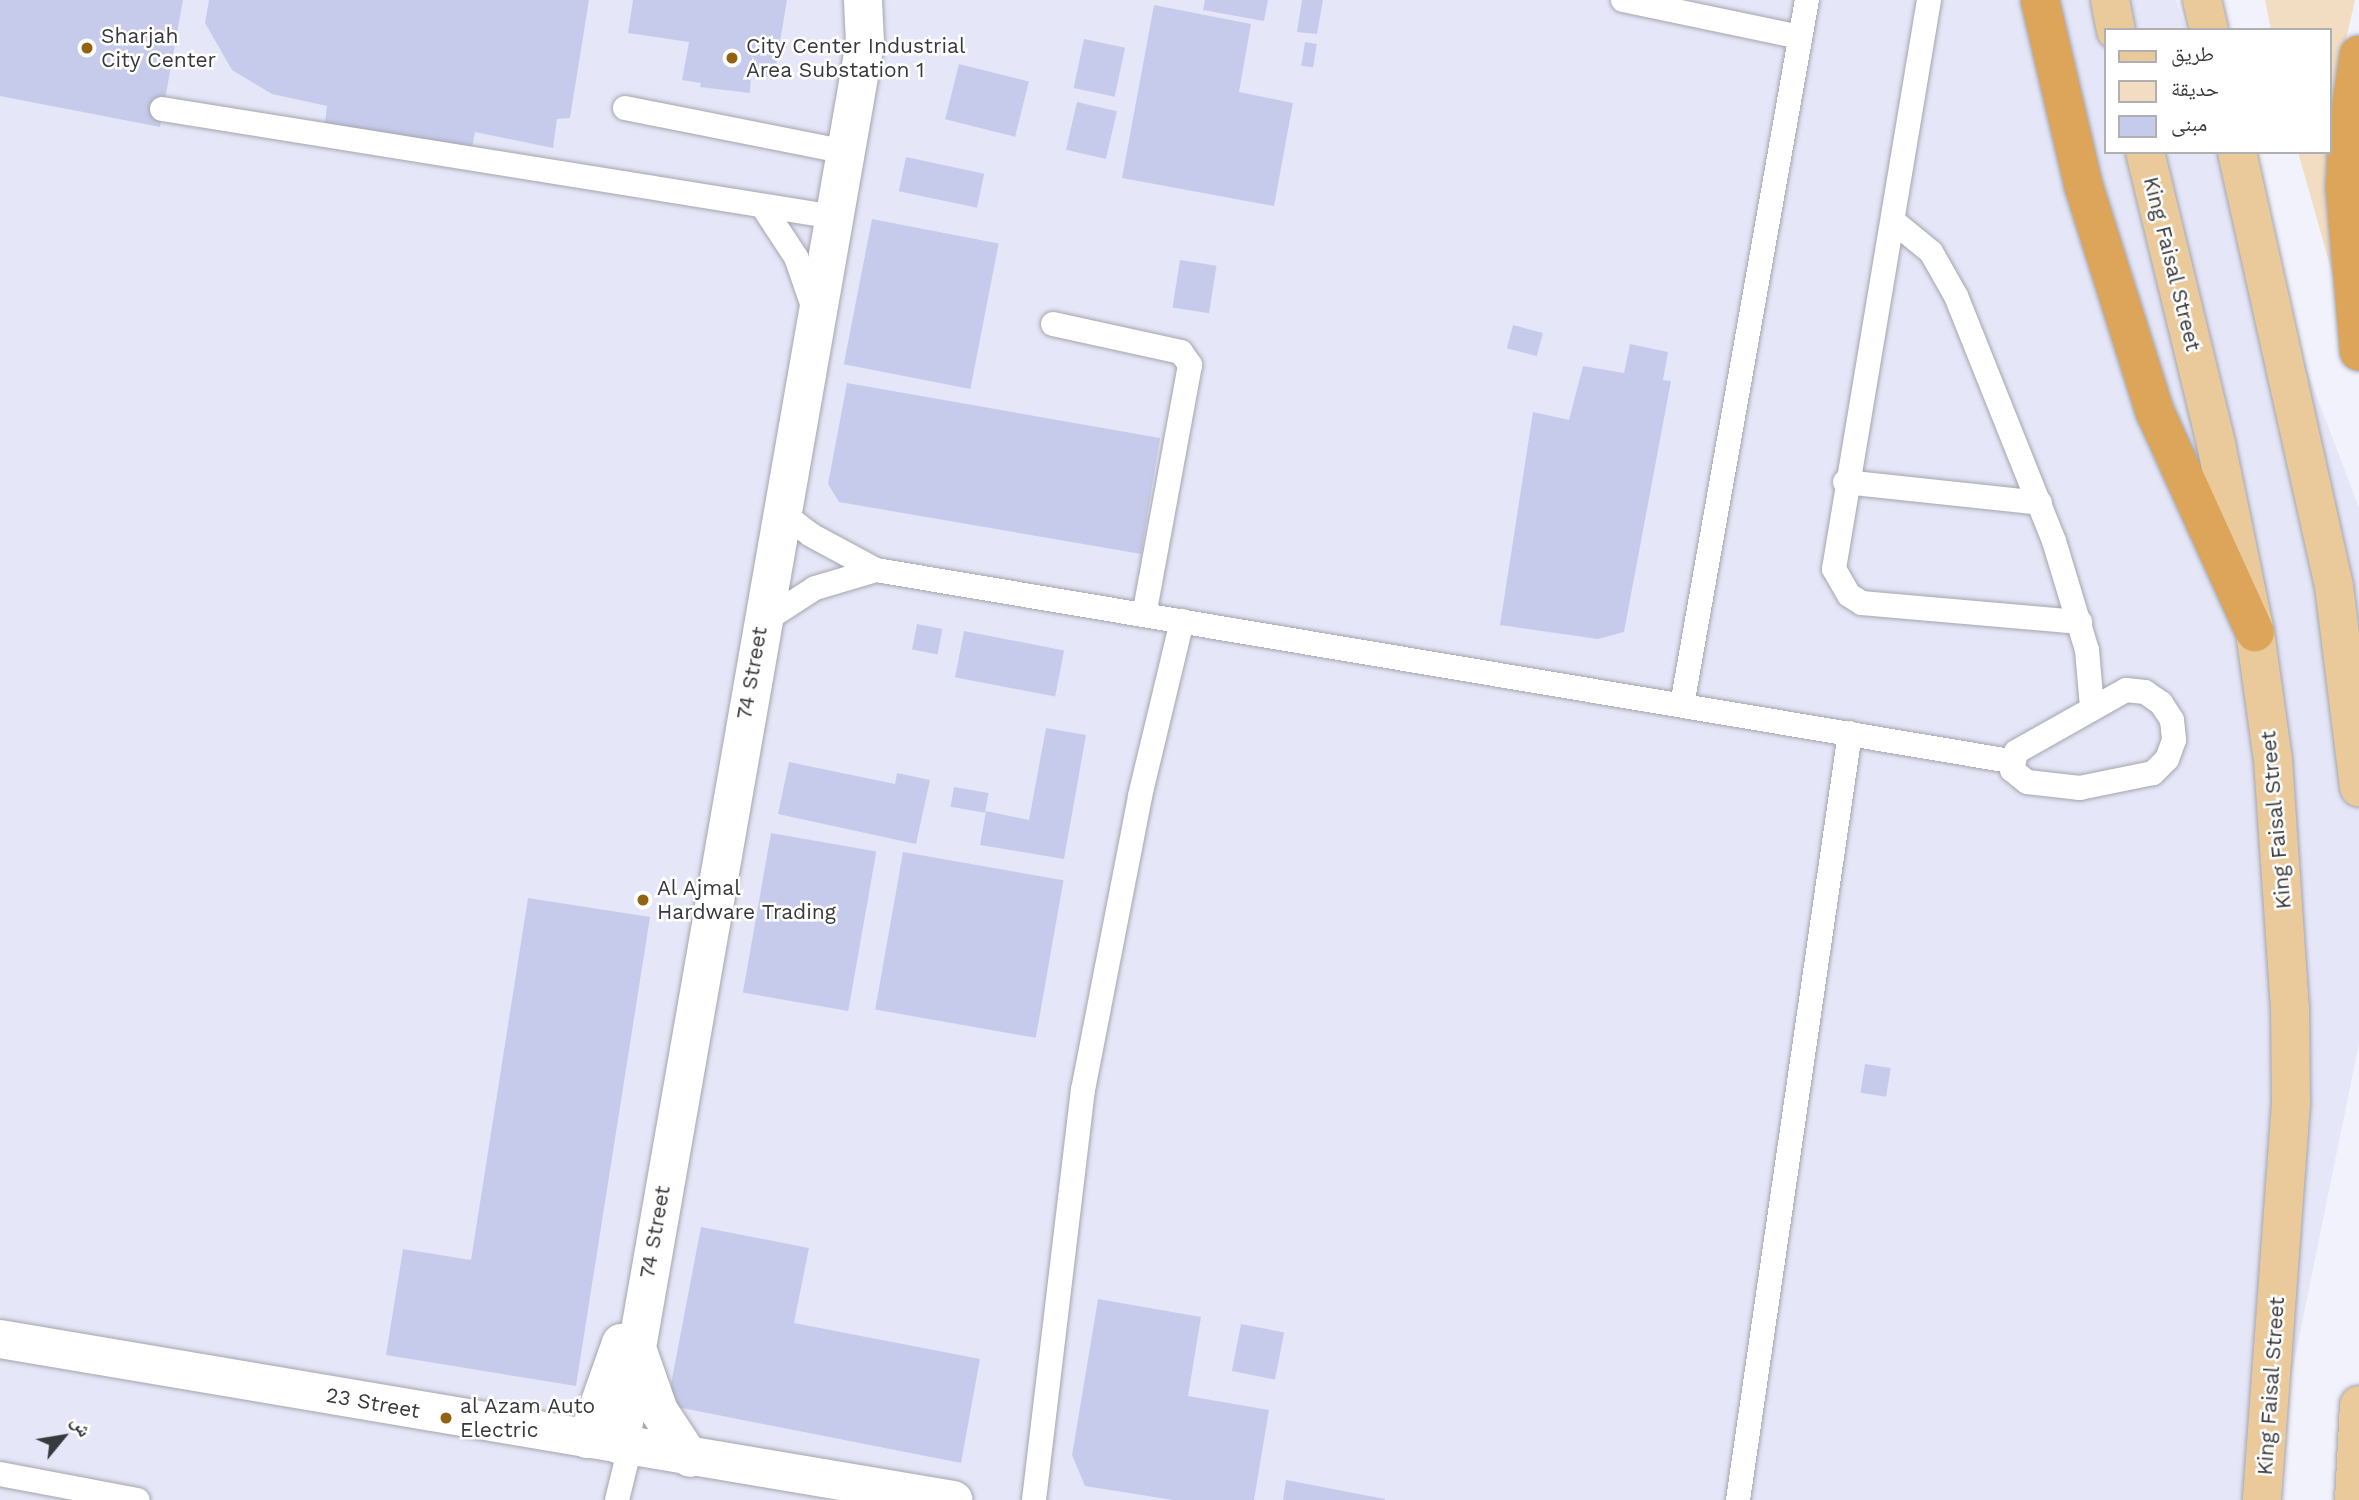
<!DOCTYPE html>
<html>
<head>
<meta charset="utf-8">
<style>
  body { margin:0 }
  #map { position:relative; width:2359px; height:1500px; overflow:hidden; background:#f1f2fc; font-family:"Work Sans","Noto Naskh Arabic",sans-serif }
  div>[style] { position:absolute }
  .built>* { inset:0; background:#e5e7f8 }
  .green>* { inset:0; background:#f2ddc2 }
  .building>* { inset:0; background:#c7cbeb; transform-origin:0 0 }
  .roads { filter:drop-shadow(0 0 2px #a4a5ae) drop-shadow(0 0 2px #a4a5ae) }
  .lane>* { height:24px; margin:-12px; padding:0 12px; transform-origin:12px; border-radius:12px; background:#fff }
  .street>* { height:38px; margin:-19px; padding:0 19px; transform-origin:19px; border-radius:19px; background:#fff }
  .primary>* { height:38px; margin:-19px; padding:0 19px; transform-origin:19px; border-radius:19px; background:#eac99b }
  .highway>* { height:38px; margin:-19px; padding:0 19px; transform-origin:19px; border-radius:19px; background:#dca559 }
  .dots>* { width:19px; height:19px; translate:-50% -50%; box-sizing:border-box; border:4px solid #fff; border-radius:50% }
  span { translate:-50% -50%; white-space:nowrap; text-align:center; line-height:1.15; -webkit-text-stroke:5px #fff; paint-order:stroke }
  .poi-label { font-size:21px; color:#38393c }
  .left { translate:0 -50%; text-align:left }
  .street-label { font-size:21px; color:#38393c }
  .legend { position:absolute; left:2104px; top:28px; width:228px; height:126px; box-sizing:border-box; background:#fff; border:2px solid #afb0b1; margin:0; padding:9px 12px; list-style:none; font-size:21px; color:#38393c }
  .legend li { display:flex; align-items:center; gap:14px; height:35px }
  .legend b { width:35px; border:2px solid #afb0b1 }
  .north { position:absolute; left:28px; top:1402px; width:70px; height:70px; -webkit-text-stroke:5px #fff; paint-order:stroke; rotate:60deg; font-size:19px; font-weight:700; line-height:28px; text-align:center; color:#38393c }
  .north::after { content:''; display:block; margin:auto; width:24px; height:32px; background:#38393c; clip-path:polygon(50% 0,100% 100%,50% 72%,0 100%) }
</style>
</head>
<body>
<div id="map">
  <div class="built">
    <i style="clip-path:polygon(0 0,2176px 0,2186px 30px,2105px 30px,2105px 152px,2224px 152px,2359px 508px,2359px 1043px,2266px 1500px,0 1500px)"></i>
  </div>
  <div class="green">
    <i style="clip-path:polygon(2265px 0,2355px 0,2345px 44px,2337px 290px,2298px 152px,2329px 152px,2329px 30px,2271px 30px)"></i>
  </div>
  <div class="building">
    <i style="clip-path:polygon(0 0,183px 0,160px 127px,0 96px)"></i>
    <i style="clip-path:polygon(209px 0,589px 0,570px 118px,557px 119px,553px 148px,475px 132px,471px 152px,324px 131px,327px 106px,272px 94px,232px 70px,205px 23px)"></i>
    <i style="clip-path:polygon(633px 0,787px 0,774px 78px,751px 74px,750px 93px,700px 87px,701px 83px,682px 80px,689px 42px,628px 33px)"></i>
    <i style="clip-path:polygon(1205px 0,1268px 0,1264px 21px,1203px 10px)"></i>
    <i style="clip-path:polygon(1302px 0,1323px 0,1317px 34px,1297px 32px)"></i>
    <i style="clip-path:polygon(1154px 5px,1251px 24px,1239px 92px,1293px 103px,1274px 206px,1122px 178px)"></i>
    <i style="left:1084px;top:39px;width:42px;height:50px;rotate:12deg"></i>
    <i style="left:1305px;top:42px;width:12px;height:24px;rotate:9deg"></i>
    <i style="left:959px;top:64px;width:72px;height:57px;rotate:14deg"></i>
    <i style="left:1077px;top:102px;width:41px;height:49px;rotate:13deg"></i>
    <i style="left:906px;top:157px;width:80px;height:35px;rotate:12deg"></i>
    <i style="left:872px;top:219px;width:129px;height:148px;rotate:11deg"></i>
    <i style="left:1180px;top:260px;width:37px;height:48px;rotate:9deg"></i>
    <i style="left:1513px;top:325px;width:31px;height:24px;rotate:15deg"></i>
    <i style="clip-path:polygon(1630px 344px,1668px 352px,1663px 380px,1671px 381px,1624px 632px,1598px 639px,1500px 625px,1533px 412px,1569px 420px,1583px 366px,1624px 373px)"></i>
    <i style="clip-path:polygon(847px 383px,1160px 438px,1141px 554px,839px 502px,828px 484px)"></i>
    <i style="left:917px;top:624px;width:26px;height:26px;rotate:11deg"></i>
    <i style="left:964px;top:631px;width:102px;height:47px;rotate:11deg"></i>
    <i style="clip-path:polygon(1046px 728px,1086px 735px,1064px 859px,980px 845px,986px 811px,1029px 820px)"></i>
    <i style="clip-path:polygon(789px 762px,895px 784px,897px 773px,930px 780px,916px 844px,778px 814px)"></i>
    <i style="left:954px;top:787px;width:35px;height:20px;rotate:10deg"></i>
    <i style="left:771px;top:833px;width:107px;height:162px;rotate:10deg"></i>
    <i style="left:903px;top:852px;width:163px;height:160px;rotate:10deg"></i>
    <i style="clip-path:polygon(528px 898px,650px 917px,576px 1386px,386px 1355px,403px 1249px,471px 1260px)"></i>
    <i style="left:1865px;top:1064px;width:26px;height:29px;rotate:9deg"></i>
    <i style="clip-path:polygon(701px 1227px,809px 1248px,794px 1323px,980px 1359px,961px 1463px,667px 1405px)"></i>
    <i style="clip-path:polygon(1098px 1299px,1201px 1317px,1188px 1396px,1269px 1410px,1254px 1500px,1173px 1500px,1085px 1486px,1072px 1455px)"></i>
    <i style="left:1241px;top:1324px;width:44px;height:48px;rotate:11deg"></i>
    <i style="clip-path:polygon(1286px 1480px,1385px 1499px,1385px 1500px,1283px 1500px)"></i>
  </div>
  <div class="roads">
    <div class="lane">
      <i style="left:1623px;top:0;width:181px;rotate:11.8deg"></i>
      <i style="left:1929px;top:0;width:577px;rotate:99.48deg"></i>
      <i style="left:1834px;top:569px;width:30px;rotate:60deg"></i>
      <i style="left:1849px;top:595px;width:15px;rotate:32deg"></i>
      <i style="left:1862px;top:603px;width:219px;rotate:5deg"></i>
      <i style="left:625px;top:108px;width:226px;rotate:11.2deg"></i>
      <i style="left:162px;top:109px;width:682px;rotate:9.12deg"></i>
      <i style="left:763px;top:207px;width:60px;rotate:56.6deg"></i>
      <i style="left:796px;top:257px;width:55px;rotate:70.9deg"></i>
      <i style="left:1893px;top:221px;width:49px;rotate:39.2deg"></i>
      <i style="left:1931px;top:252px;width:51px;rotate:60.4deg"></i>
      <i style="left:1956px;top:296px;width:264px;rotate:68.2deg"></i>
      <i style="left:2054px;top:541px;width:114px;rotate:73.2deg"></i>
      <i style="left:2087px;top:650px;width:57px;rotate:85deg"></i>
      <i style="left:1053px;top:324px;width:131px;rotate:12.3deg"></i>
      <i style="left:1181px;top:352px;width:16px;rotate:55deg"></i>
      <i style="left:1190px;top:365px;width:254px;rotate:100.4deg"></i>
      <i style="left:1845px;top:482px;width:196px;rotate:6.1deg"></i>
      <i style="left:782px;top:513px;width:36px;rotate:37deg"></i>
      <i style="left:811px;top:535px;width:74px;rotate:28.3deg"></i>
      <i style="left:876px;top:570px;width:1150px;rotate:9.56deg"></i>
      <i style="left:761px;top:623px;width:64px;rotate:-32.9deg"></i>
      <i style="left:815px;top:588px;width:64px;rotate:-16.4deg"></i>
      <i style="left:2126px;top:690px;width:19px;rotate:6deg"></i>
      <i style="left:2145px;top:692px;width:19px;rotate:35deg"></i>
      <i style="left:2161px;top:703px;width:20px;rotate:57deg"></i>
      <i style="left:2172px;top:720px;width:20px;rotate:84deg"></i>
      <i style="left:2174px;top:740px;width:20px;rotate:110deg"></i>
      <i style="left:2167px;top:759px;width:20px;rotate:135deg"></i>
      <i style="left:2153px;top:773px;width:75px;rotate:168.4deg"></i>
      <i style="left:2080px;top:788px;width:53px;rotate:-173.5deg"></i>
      <i style="left:2027px;top:782px;width:19px;rotate:-141deg"></i>
      <i style="left:2012px;top:770px;width:18px;rotate:-77deg"></i>
      <i style="left:2016px;top:752px;width:126px;rotate:-29.4deg"></i>
      <i style="left:1682px;top:705px;width:716px;rotate:-79.95deg"></i>
      <i style="left:0;top:1474px;width:140px;rotate:10.7deg"></i>
      <i style="left:617px;top:1500px;width:55px;rotate:-76.2deg"></i>
      <i style="left:1034px;top:1500px;width:413px;rotate:-83.2deg"></i>
      <i style="left:1083px;top:1090px;width:299px;rotate:-79deg"></i>
      <i style="left:1140px;top:796px;width:180px;rotate:-76.5deg"></i>
      <i style="left:1738px;top:1500px;width:775px;rotate:-81.69deg"></i>
    </div>
    <div class="street">
      <i style="left:0;top:1339px;width:967px;rotate:9.59deg"></i>
      <i style="left:639px;top:1354px;width:60px;rotate:70.7deg"></i>
      <i style="left:659px;top:1411px;width:56px;rotate:56.6deg"></i>
      <i style="left:587px;top:1439px;width:102px;rotate:-70.5deg"></i>
      <i style="left:620px;top:1445px;width:1423px;rotate:-80.09deg"></i>
      <i style="left:865px;top:43px;width:43px;rotate:-92.7deg"></i>
    </div>
    <div class="primary">
      <i style="left:2110px;top:0;width:31px;rotate:79deg"></i>
      <i style="left:2202px;top:0;width:31px;rotate:77deg"></i>
      <i style="left:2145px;top:152px;width:301px;rotate:76.3deg"></i>
      <i style="left:2216px;top:444px;width:192px;rotate:78.3deg"></i>
      <i style="left:2255px;top:632px;width:129px;rotate:82deg"></i>
      <i style="left:2273px;top:760px;width:248px;rotate:86.1deg"></i>
      <i style="left:2290px;top:1007px;width:96px;rotate:89.4deg"></i>
      <i style="left:2291px;top:1103px;width:398px;rotate:94.2deg"></i>
      <i style="left:2237px;top:152px;width:445px;rotate:77.4deg"></i>
      <i style="left:2334px;top:586px;width:203px;rotate:82.9deg"></i>
      <i style="left:2354px;top:1500px;width:95px;rotate:-87deg"></i>
    </div>
    <div class="highway">
      <i style="left:2040px;top:0;width:189px;rotate:76.8deg"></i>
      <i style="left:2083px;top:184px;width:239px;rotate:72.5deg"></i>
      <i style="left:2155px;top:412px;width:242px;rotate:65.6deg"></i>
      <i style="left:2359px;top:55px;width:75px;rotate:98.5deg"></i>
      <i style="left:2348px;top:129px;width:58px;rotate:93deg"></i>
      <i style="left:2345px;top:187px;width:165px;rotate:85.1deg"></i>
    </div>
  </div>
  <div class="dots">
    <i style="left:87px;top:48px;background:#926210"></i>
    <i style="left:732px;top:58px;background:#926210"></i>
    <i style="left:643px;top:900px;background:#926210"></i>
    <i style="left:446px;top:1418px;background:#926210"></i>
  </div>
  <div class="poi-label">
    <span class="left" style="left:101px;top:48px">Sharjah<br>City Center</span>
    <span class="left" style="left:746px;top:58px">City Center Industrial<br>Area Substation 1</span>
    <span class="left" style="left:657px;top:900px">Al Ajmal<br>Hardware Trading</span>
    <span class="left" style="left:460px;top:1418px">al Azam Auto<br>Electric</span>
  </div>
  <div class="street-label">
    <span style="left:2172px;top:264px;rotate:76deg">King Faisal Street</span>
    <span style="left:752px;top:673px;rotate:-80deg">74 Street</span>
    <span style="left:2276px;top:820px;rotate:-95deg">King Faisal Street</span>
    <span style="left:655px;top:1232px;rotate:-80deg">74 Street</span>
    <span style="left:2271px;top:1386px;rotate:-86deg">King Faisal Street</span>
    <span style="left:373px;top:1403px;rotate:10deg">23 Street</span>
  </div>
  <ul class="legend">
  <li><b style="height:9px;background:#eac99b"></b>طريق</li>
  <li><b style="height:19px;background:#f2ddc2"></b>حديقة</li>
  <li><b style="height:19px;background:#c7cbeb"></b>مبنى</li>
  </ul>
  <div class="north">ش</div>
</div>
</body>
</html>
